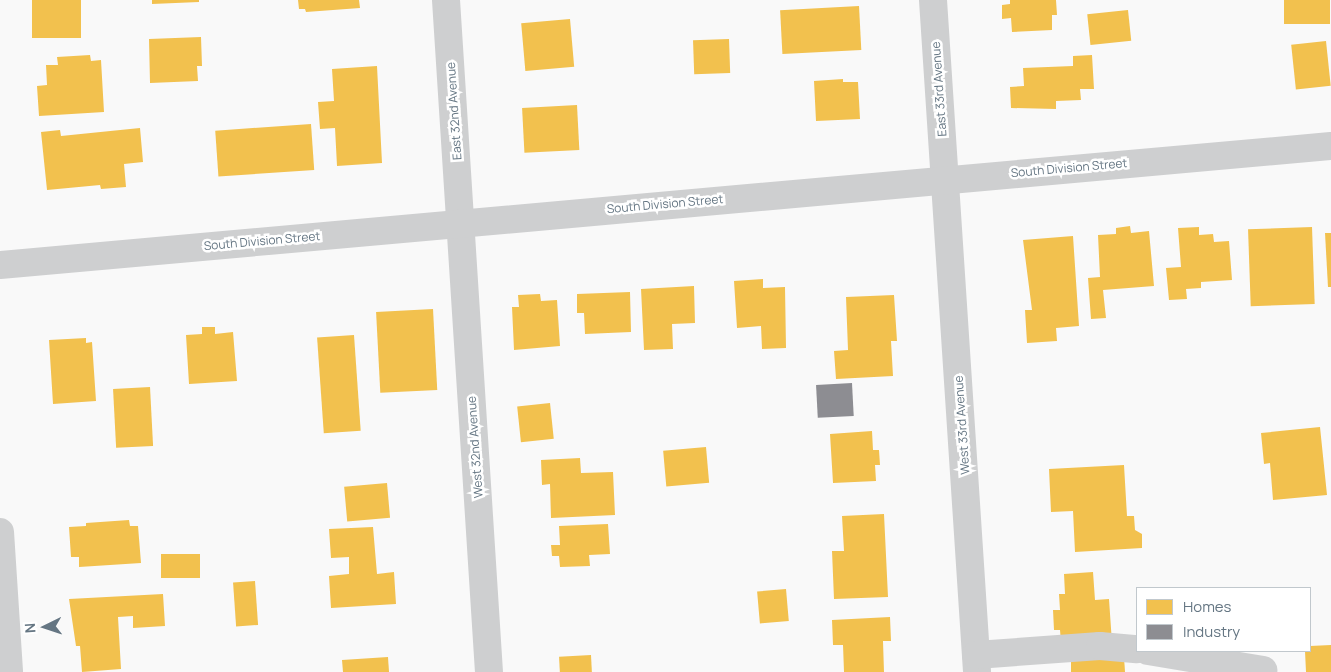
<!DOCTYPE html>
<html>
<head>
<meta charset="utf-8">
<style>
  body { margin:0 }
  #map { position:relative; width:1331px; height:672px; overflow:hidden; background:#f9f9f9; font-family:Manrope,sans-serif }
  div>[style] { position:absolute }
  .homes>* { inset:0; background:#f2c14e; transform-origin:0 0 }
  .industry>* { inset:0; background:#8d8d92; transform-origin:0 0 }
  .minor>* { height:28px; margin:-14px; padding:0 14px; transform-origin:14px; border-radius:14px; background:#cecfd0 }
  span { translate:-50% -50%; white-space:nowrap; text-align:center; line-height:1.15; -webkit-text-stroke:5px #fff; paint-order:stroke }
  .street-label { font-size:12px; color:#657683 }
  .legend { position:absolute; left:1136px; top:587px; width:175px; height:65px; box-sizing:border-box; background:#fff; border:1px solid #c1c8cd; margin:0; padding:6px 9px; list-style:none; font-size:15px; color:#657683 }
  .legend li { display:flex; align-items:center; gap:10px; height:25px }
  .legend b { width:25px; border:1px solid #c1c8cd }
  .north { position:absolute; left:20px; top:602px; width:50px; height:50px; -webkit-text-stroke:4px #fff; paint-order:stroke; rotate:266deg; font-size:14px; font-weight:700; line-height:20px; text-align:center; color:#657683 }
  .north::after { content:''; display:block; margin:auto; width:18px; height:22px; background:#657683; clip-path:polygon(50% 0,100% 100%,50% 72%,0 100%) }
</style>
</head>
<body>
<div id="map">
  <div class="homes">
    <i style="left:32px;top:0;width:49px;height:38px"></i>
    <i style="clip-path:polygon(152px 0,199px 0,199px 2px,152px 4px)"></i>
    <i style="clip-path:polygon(298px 0,359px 0,360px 8px,306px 12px,305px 9px,299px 9px)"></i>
    <i style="clip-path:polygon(1010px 0,1056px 0,1057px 15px,1052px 15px,1052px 30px,1012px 32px,1011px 18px,1002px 19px,1002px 5px,1010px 4px)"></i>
    <i style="left:1284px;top:0;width:46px;height:24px"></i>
    <i style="left:859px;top:6px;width:44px;height:79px;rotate:87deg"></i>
    <i style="left:1128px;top:10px;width:31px;height:41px;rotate:84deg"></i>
    <i style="left:570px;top:19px;width:48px;height:49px;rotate:85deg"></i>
    <i style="clip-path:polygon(201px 37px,202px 66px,197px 66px,198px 81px,150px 83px,149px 39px)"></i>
    <i style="left:729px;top:39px;width:34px;height:36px;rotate:88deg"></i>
    <i style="left:1326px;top:41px;width:45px;height:35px;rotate:84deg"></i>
    <i style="clip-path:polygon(90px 55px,91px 61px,101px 60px,104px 112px,39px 116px,37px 86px,47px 85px,46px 65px,58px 65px,57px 57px)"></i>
    <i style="clip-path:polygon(1092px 55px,1094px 89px,1080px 89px,1081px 100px,1056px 101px,1056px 109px,1011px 108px,1010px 87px,1024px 86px,1023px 68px,1073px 66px,1073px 56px)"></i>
    <i style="clip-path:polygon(377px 66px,382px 163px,337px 166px,335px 128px,320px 129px,318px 102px,334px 101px,332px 69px)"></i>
    <i style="clip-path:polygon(843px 79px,843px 82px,858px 82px,860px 119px,816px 121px,814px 81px)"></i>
    <i style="left:577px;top:105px;width:45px;height:55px;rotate:87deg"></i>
    <i style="left:311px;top:124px;width:46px;height:96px;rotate:86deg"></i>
    <i style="clip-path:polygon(140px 128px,143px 162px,124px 164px,126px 187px,101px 189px,100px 185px,47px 190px,41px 132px,60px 130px,61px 136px)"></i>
    <i style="clip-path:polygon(1130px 226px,1131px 233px,1149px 231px,1154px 286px,1103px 290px,1106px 318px,1091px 319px,1088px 278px,1100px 277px,1098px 235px,1116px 234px,1116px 228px)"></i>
    <i style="clip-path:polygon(1199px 227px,1199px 235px,1213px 234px,1214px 242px,1229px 241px,1232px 280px,1201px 282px,1201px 288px,1186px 289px,1187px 299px,1169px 300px,1166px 268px,1181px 267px,1178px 228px)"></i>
    <i style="left:1312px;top:227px;width:77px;height:64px;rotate:88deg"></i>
    <i style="clip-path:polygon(1325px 233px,1331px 233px,1331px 287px,1328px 287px)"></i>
    <i style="clip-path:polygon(1073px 236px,1079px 326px,1056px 328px,1057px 341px,1027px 343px,1025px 310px,1032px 310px,1023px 240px)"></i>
    <i style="clip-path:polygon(763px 279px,763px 288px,785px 287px,786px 348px,762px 349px,761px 326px,737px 328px,734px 281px)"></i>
    <i style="clip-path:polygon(694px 286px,695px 323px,672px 324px,673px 349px,644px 350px,641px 289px)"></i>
    <i style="clip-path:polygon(630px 292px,631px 332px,585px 334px,584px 313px,577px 313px,577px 294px)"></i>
    <i style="clip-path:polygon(540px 294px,541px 301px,557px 300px,560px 346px,514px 350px,512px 307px,519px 307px,518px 295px)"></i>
    <i style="clip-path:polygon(894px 295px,897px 341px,891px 341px,893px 376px,836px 379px,834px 351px,848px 350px,846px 297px)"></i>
    <i style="left:433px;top:309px;width:81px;height:57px;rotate:87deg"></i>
    <i style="clip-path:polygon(202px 327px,215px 327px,215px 334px,233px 332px,237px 381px,189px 384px,186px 335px,202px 334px)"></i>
    <i style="left:354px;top:335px;width:96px;height:37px;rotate:86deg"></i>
    <i style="clip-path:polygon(86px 338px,86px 343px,92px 342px,96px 401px,53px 404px,49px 340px)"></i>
    <i style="left:150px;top:387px;width:59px;height:37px;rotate:87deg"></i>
    <i style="left:550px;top:403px;width:36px;height:33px;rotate:84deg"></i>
    <i style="clip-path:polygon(1320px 427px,1327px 495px,1273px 500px,1270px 463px,1264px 464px,1261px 433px)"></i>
    <i style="clip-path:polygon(872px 431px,873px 450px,879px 450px,880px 465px,875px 465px,876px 481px,833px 483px,830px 434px)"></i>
    <i style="left:706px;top:447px;width:36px;height:43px;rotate:85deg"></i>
    <i style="clip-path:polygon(580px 458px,581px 473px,613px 472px,615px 515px,551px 518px,550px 484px,542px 485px,541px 460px)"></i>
    <i style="clip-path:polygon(1124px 465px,1127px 516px,1134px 516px,1135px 530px,1142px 534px,1142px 548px,1075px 552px,1073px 511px,1051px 512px,1049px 469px)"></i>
    <i style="left:387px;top:483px;width:35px;height:43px;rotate:85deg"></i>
    <i style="clip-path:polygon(884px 514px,888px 597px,834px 599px,832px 551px,844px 551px,842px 516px)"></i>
    <i style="clip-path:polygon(129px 520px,130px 526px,138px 526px,141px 563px,79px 567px,79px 557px,71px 557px,69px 527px,86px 526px,86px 523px)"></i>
    <i style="clip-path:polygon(608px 524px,610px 554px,589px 555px,590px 566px,560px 567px,559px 556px,552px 556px,551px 545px,560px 545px,559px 526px)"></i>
    <i style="clip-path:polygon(373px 527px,377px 574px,394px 572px,396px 604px,331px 608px,329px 576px,349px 574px,349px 557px,331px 558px,329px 529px)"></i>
    <i style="left:200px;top:554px;width:24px;height:39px;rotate:90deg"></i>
    <i style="clip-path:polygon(1093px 572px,1095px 600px,1109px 599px,1112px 643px,1061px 642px,1060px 630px,1054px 630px,1053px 610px,1060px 610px,1059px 594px,1065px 594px,1064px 574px)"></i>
    <i style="left:255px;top:581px;width:44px;height:22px;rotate:86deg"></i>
    <i style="left:786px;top:589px;width:32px;height:29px;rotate:85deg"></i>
    <i style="clip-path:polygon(163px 594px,165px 626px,133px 628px,133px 616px,118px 617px,121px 669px,82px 672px,80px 646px,76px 646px,69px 599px)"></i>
    <i style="clip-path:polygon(890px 617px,891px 641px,883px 641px,884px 672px,844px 672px,843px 645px,833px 645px,832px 620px)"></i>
    <i style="clip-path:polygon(1331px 645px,1331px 672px,1306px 672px,1305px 651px,1310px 651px,1310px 646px)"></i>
    <i style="left:591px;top:655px;width:17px;height:32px;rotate:87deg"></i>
    <i style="clip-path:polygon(388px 657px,389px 672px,343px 672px,342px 660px)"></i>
    <i style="clip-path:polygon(1124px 657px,1125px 672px,1071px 672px,1071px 661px)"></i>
  </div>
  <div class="industry">
    <i style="left:852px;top:383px;width:33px;height:36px;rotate:87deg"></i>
  </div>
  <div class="minor">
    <i style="left:446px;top:0;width:673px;rotate:86.34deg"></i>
    <i style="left:933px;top:0;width:673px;rotate:86.25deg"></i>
    <i style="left:0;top:265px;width:1336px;rotate:-5.11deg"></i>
    <i style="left:0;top:532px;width:140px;rotate:86.3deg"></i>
    <i style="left:1148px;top:651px;width:117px;rotate:9.4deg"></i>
    <i style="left:976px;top:655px;width:124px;rotate:-4.2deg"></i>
    <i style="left:1100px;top:646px;width:37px;rotate:5deg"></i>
  </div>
  <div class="street-label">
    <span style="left:939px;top:89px;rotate:-94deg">East 33rd Avenue</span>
    <span style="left:454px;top:111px;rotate:-94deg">East 32nd Avenue</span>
    <span style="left:1069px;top:168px;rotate:-5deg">South Division Street</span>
    <span style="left:665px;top:204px;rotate:-5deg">South Division Street</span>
    <span style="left:262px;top:241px;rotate:-5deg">South Division Street</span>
    <span style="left:962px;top:425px;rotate:-94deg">West 33rd Avenue</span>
    <span style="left:475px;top:447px;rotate:-94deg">West 32nd Avenue</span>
  </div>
  <ul class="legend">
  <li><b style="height:14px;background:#f2c14e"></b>Homes</li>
  <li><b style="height:14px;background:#8d8d92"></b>Industry</li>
  </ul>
  <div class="north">N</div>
</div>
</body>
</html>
